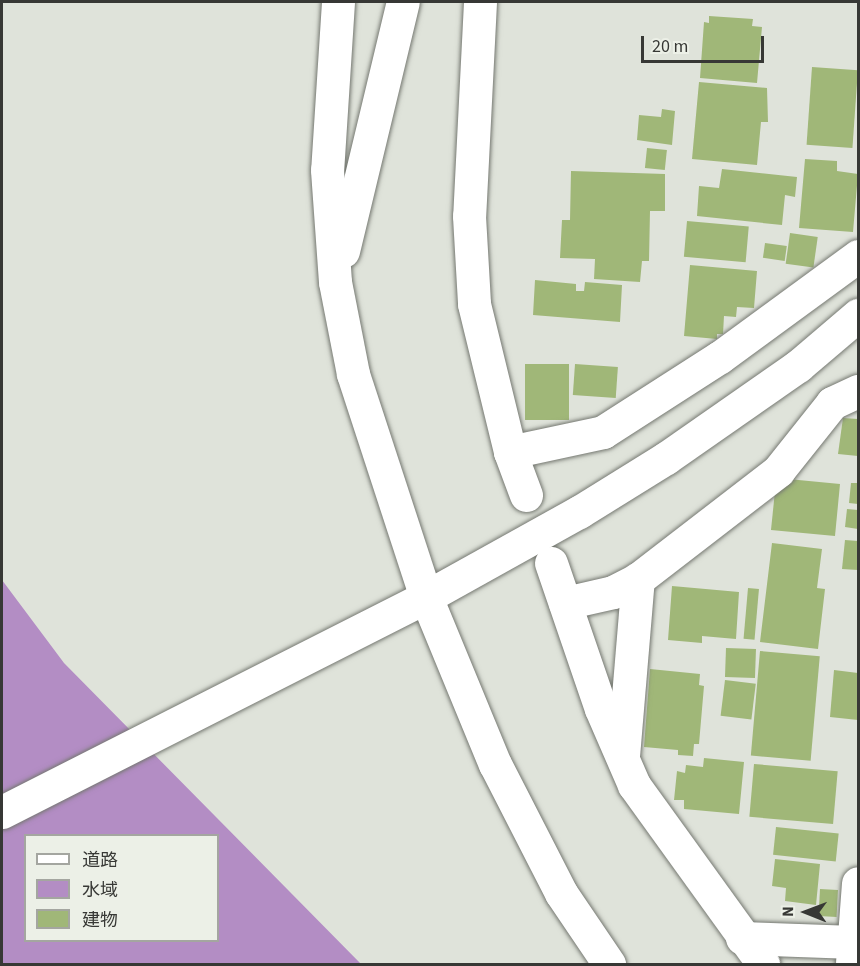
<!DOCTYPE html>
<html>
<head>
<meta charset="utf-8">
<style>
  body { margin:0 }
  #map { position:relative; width:860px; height:966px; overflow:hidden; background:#dfe3da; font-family:"Source Sans 3","Noto Sans JP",sans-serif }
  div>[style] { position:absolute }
  .water>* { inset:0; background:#b38dc4 }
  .building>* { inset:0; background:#a0b778; transform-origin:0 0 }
  .roads { filter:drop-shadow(0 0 2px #757871) drop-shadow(0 0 2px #757871) }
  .street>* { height:33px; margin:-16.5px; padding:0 16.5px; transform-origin:16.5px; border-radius:16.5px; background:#fff }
  .secondary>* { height:33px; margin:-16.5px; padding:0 16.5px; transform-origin:16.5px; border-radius:16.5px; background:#fff }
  span { translate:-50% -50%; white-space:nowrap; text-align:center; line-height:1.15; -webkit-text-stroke:4.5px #ecf0e7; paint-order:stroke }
  .frame { position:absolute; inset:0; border:3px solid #373835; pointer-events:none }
  .legend { position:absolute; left:24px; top:834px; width:195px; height:108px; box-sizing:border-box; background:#ecf0e7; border:2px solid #a4a6a0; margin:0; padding:8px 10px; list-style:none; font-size:18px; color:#373835 }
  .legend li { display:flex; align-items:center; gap:12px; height:30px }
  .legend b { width:30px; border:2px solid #a4a6a0 }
  .north { position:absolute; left:776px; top:882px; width:60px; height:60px; -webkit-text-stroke:4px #ecf0e7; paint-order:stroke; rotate:271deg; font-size:16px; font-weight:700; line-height:24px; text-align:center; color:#373835 }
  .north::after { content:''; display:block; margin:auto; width:21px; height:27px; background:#373835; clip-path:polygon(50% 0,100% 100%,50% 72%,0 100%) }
  .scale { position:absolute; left:641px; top:36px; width:123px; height:27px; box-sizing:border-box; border:3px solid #373835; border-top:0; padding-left:8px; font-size:18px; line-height:21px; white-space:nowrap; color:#373835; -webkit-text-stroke:4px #ecf0e7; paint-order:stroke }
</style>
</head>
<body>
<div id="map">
  <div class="water">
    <i style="clip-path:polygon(evenodd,2px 580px,64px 663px,361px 964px,2px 964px,2px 580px,26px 836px,218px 836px,218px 940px,26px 940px,26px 836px)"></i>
  </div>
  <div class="building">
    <i style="clip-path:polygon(709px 16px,753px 19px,752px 26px,762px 27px,757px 83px,700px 78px,704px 22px,709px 23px)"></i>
    <i style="left:812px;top:67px;width:46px;height:78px;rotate:4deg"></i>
    <i style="clip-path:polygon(699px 82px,767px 88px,768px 122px,761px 122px,757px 165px,692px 159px)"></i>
    <i style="clip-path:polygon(662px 109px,675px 111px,672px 145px,637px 140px,639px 115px,661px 117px)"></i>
    <i style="left:647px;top:148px;width:20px;height:20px;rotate:6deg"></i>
    <i style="clip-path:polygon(805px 159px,837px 161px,837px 171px,858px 174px,853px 232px,799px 228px)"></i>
    <i style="clip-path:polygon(722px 169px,797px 177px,795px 197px,785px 195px,782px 225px,697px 216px,699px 186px,719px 188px)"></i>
    <i style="clip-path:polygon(571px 171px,665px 174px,665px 211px,650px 211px,649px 261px,642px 261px,640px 282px,594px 279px,595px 259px,560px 258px,562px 220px,570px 220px)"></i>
    <i style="left:687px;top:221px;width:62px;height:36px;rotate:5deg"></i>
    <i style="left:790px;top:233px;width:28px;height:31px;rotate:8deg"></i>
    <i style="left:765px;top:243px;width:22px;height:15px;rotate:8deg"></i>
    <i style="clip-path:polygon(690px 265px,757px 271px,754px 308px,737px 307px,736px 317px,724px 316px,723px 334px,717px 334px,717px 339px,684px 336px)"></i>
    <i style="clip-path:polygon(535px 280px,576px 284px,576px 291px,584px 291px,585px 282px,622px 285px,620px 322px,533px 315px)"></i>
    <i style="left:525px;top:364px;width:44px;height:56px"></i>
    <i style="left:575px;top:364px;width:43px;height:31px;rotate:4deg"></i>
    <i style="clip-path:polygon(843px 418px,858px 419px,858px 456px,838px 454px)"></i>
    <i style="clip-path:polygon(788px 479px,840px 484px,835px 536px,771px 530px,775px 491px)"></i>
    <i style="clip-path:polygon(851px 483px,858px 483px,858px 504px,849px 503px)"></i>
    <i style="clip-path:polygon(847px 509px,858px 510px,858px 529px,845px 527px)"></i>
    <i style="clip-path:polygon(845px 540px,858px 541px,858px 570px,842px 569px)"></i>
    <i style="clip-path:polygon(772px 543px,822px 549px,817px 588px,825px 589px,818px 649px,760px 642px)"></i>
    <i style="clip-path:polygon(672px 586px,739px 592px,736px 639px,702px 636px,702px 643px,668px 640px)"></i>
    <i style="left:748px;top:588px;width:11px;height:51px;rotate:5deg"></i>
    <i style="left:726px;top:648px;width:30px;height:29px;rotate:2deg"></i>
    <i style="left:760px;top:651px;width:60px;height:105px;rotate:5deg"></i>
    <i style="clip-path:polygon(650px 669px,700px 674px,699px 685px,704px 686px,699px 744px,694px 744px,693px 756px,678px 755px,678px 750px,644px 747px)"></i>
    <i style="clip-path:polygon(834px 670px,858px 673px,858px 720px,830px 717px)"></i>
    <i style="left:725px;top:680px;width:31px;height:36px;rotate:7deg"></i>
    <i style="clip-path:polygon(704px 758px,744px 762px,739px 814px,684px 809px,684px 800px,674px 800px,677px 771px,685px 773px,686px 765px,703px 767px)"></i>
    <i style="left:754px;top:764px;width:84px;height:53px;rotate:5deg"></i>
    <i style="left:776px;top:827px;width:63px;height:28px;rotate:6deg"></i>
    <i style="clip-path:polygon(775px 859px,820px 864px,816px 905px,785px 901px,786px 888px,772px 886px)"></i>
    <i style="left:820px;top:889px;width:18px;height:27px;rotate:3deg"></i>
  </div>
  <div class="roads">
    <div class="street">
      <i style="left:338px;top:2px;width:168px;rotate:93.7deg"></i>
      <i style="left:327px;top:170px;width:112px;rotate:85.9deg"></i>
      <i style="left:335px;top:282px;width:94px;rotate:78.9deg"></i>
      <i style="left:353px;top:374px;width:235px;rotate:71.9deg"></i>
      <i style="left:426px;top:597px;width:181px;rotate:67.6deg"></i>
      <i style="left:495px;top:764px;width:145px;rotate:62.9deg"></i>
      <i style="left:561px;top:893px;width:86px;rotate:55.9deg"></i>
      <i style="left:480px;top:2px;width:214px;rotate:92.9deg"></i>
      <i style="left:469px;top:216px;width:88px;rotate:86.7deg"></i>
      <i style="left:474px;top:304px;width:152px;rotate:76.3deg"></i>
      <i style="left:510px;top:452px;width:46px;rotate:69.6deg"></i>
      <i style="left:343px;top:251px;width:256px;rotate:-76.5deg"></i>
      <i style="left:510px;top:452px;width:95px;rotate:-12.1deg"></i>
      <i style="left:603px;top:432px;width:139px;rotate:-32.7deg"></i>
      <i style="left:720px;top:357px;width:171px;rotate:-36.2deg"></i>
      <i style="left:551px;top:563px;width:154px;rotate:71.1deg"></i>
      <i style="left:601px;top:709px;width:83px;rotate:66.5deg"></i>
      <i style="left:634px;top:785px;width:221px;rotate:54.2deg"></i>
      <i style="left:565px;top:603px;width:49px;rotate:-12.9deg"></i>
      <i style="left:613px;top:592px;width:28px;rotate:-27deg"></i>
      <i style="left:638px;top:579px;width:177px;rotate:-37.6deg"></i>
      <i style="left:778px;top:471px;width:87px;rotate:-51.5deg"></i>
      <i style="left:832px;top:403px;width:29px;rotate:-25deg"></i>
      <i style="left:623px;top:756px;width:178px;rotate:-85.2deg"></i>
      <i style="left:742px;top:938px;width:112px;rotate:2deg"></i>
      <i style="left:852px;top:963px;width:80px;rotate:-85.7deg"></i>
    </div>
    <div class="secondary">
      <i style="left:2px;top:812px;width:475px;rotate:-26.9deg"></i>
      <i style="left:426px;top:597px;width:175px;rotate:-29.1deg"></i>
      <i style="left:579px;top:512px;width:102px;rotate:-31.8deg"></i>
      <i style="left:666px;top:458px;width:161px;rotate:-34.9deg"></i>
      <i style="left:798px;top:366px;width:79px;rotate:-40.4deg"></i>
    </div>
  </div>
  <div class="frame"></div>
  <ul class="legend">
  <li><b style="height:8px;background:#fff"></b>道路</li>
  <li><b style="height:16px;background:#b38dc4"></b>水域</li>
  <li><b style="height:16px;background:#a0b778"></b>建物</li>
  </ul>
  <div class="north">N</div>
  <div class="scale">20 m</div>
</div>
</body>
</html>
